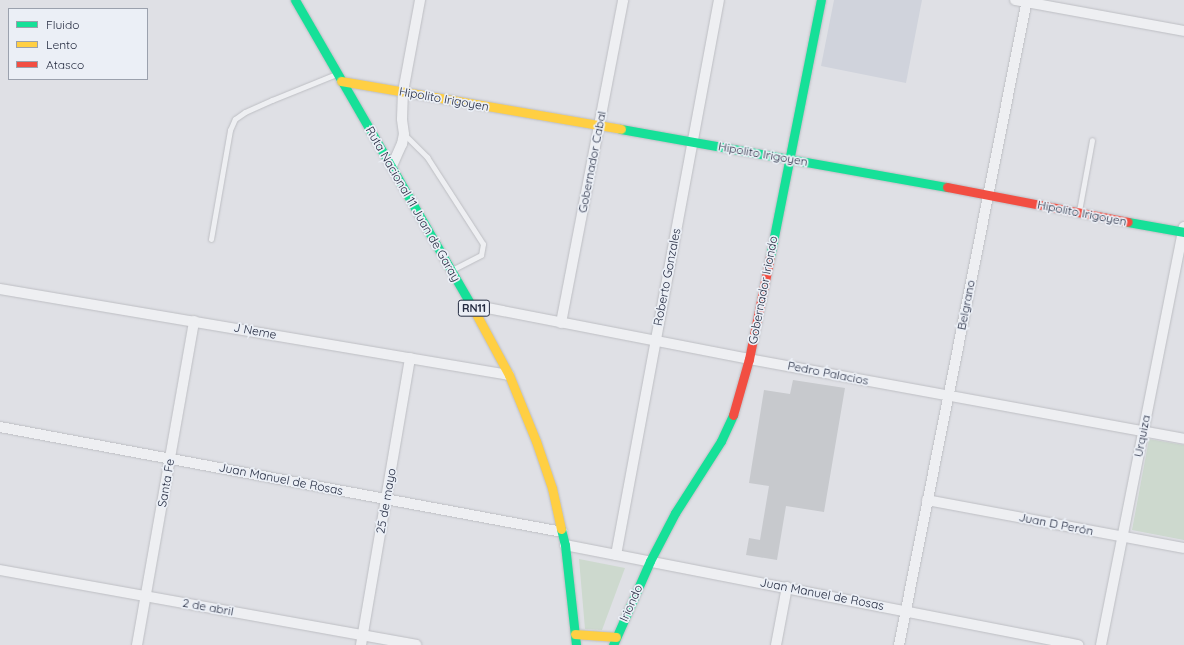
<!DOCTYPE html>
<html>
<head>
<meta charset="utf-8">
<style>
  body { margin:0 }
  #map { position:relative; width:1184px; height:645px; overflow:hidden; background:#dfe0e5; font-family:Quicksand,sans-serif }
  div>[style] { position:absolute }
  .built>* { inset:0; background:#d0d3dc }
  .green>* { inset:0; background:#cdd9ce }
  .building>* { inset:0; background:#c7c9cd }
  .roads { filter:drop-shadow(0 0 1px #bdbec3) drop-shadow(0 0 1px #bdbec3) }
  .lane>* { height:5px; margin:-2.5px; padding:0 2.5px; transform-origin:2.5px; border-radius:2.5px; background:#eeeff2 }
  .street>* { height:10px; margin:-5px; padding:0 5px; transform-origin:5px; border-radius:5px; background:#eeeff2 }
  .fast>* { height:9px; margin:-4.5px; padding:0 4.5px; transform-origin:4.5px; border-radius:4.5px; background:#16e098 }
  .slow>* { height:9px; margin:-4.5px; padding:0 4.5px; transform-origin:4.5px; border-radius:4.5px; background:#ffcf43 }
  .jam>* { height:9px; margin:-4.5px; padding:0 4.5px; transform-origin:4.5px; border-radius:4.5px; background:#f24e42 }
  span { translate:-50% -50%; white-space:nowrap; text-align:center; line-height:1.15; -webkit-text-stroke:3.5px #ebeff6; paint-order:stroke }
  .shield-label span { padding:1px 3px; background:#ebeff6; border:1px solid; border-radius:3px; -webkit-text-stroke-width:0 }
  .shield-label { font-size:11px; color:#242b40; font-weight:700 }
  .street-label { font-size:12px; color:#242b40 }
  .legend { position:absolute; left:8px; top:8px; width:140px; height:72px; box-sizing:border-box; background:#ebeff6; border:1px solid #9ba1ad; margin:0; padding:5px 7px; list-style:none; font-size:12px; color:#242b40 }
  .legend li { display:flex; align-items:center; gap:8px; height:20px }
  .legend b { width:20px; border:1px solid #9ba1ad }
</style>
</head>
<body>
<div id="map">
  <div class="built">
    <i style="clip-path:polygon(834px 0,922px 0,906px 83px,821px 66px)"></i>
  </div>
  <div class="green">
    <i style="clip-path:polygon(1149px 439px,1184px 445px,1184px 540px,1132px 530px)"></i>
    <i style="clip-path:polygon(579px 559px,625px 568px,602px 630px,585px 629px)"></i>
  </div>
  <div class="building">
    <i style="clip-path:polygon(793px 380px,845px 388px,824px 512px,786px 506px,777px 560px,746px 555px,749px 538px,760px 540px,769px 486px,749px 483px,764px 390px,790px 394px)"></i>
  </div>
  <div class="roads">
    <div class="lane">
      <i style="left:404px;top:134px;width:33px;rotate:45deg"></i>
      <i style="left:427px;top:157px;width:103px;rotate:57.2deg"></i>
      <i style="left:483px;top:244px;width:11px;rotate:100deg"></i>
      <i style="left:481px;top:255px;width:29px;rotate:153deg"></i>
      <i style="left:1079px;top:211px;width:72px;rotate:-79.6deg"></i>
      <i style="left:211px;top:239px;width:111px;rotate:-80.1deg"></i>
      <i style="left:230px;top:130px;width:12px;rotate:-66deg"></i>
      <i style="left:235px;top:119px;width:12px;rotate:-35deg"></i>
      <i style="left:245px;top:112px;width:30px;rotate:-24deg"></i>
      <i style="left:272px;top:100px;width:67px;rotate:-22deg"></i>
    </div>
    <div class="street">
      <i style="left:1015px;top:0;width:172px;rotate:10.4deg"></i>
      <i style="left:392px;top:166px;width:24px;rotate:-66deg"></i>
      <i style="left:402px;top:144px;width:10px;rotate:-79deg"></i>
      <i style="left:404px;top:134px;width:15px;rotate:-98deg"></i>
      <i style="left:402px;top:119px;width:27px;rotate:-88deg"></i>
      <i style="left:403px;top:92px;width:94px;rotate:-79.5deg"></i>
      <i style="left:0;top:289px;width:516px;rotate:9.59deg"></i>
      <i style="left:472px;top:305px;width:282px;rotate:11deg"></i>
      <i style="left:749px;top:359px;width:442px;rotate:10.4deg"></i>
      <i style="left:561px;top:323px;width:329px;rotate:-79.1deg"></i>
      <i style="left:0;top:427px;width:572px;rotate:10.58deg"></i>
      <i style="left:927px;top:500px;width:261px;rotate:10.6deg"></i>
      <i style="left:565px;top:545px;width:523px;rotate:11.03deg"></i>
      <i style="left:616px;top:555px;width:564px;rotate:-79.49deg"></i>
      <i style="left:0;top:570px;width:423px;rotate:10.2deg"></i>
      <i style="left:137px;top:645px;width:329px;rotate:-80deg"></i>
      <i style="left:361px;top:645px;width:291px;rotate:-80.3deg"></i>
      <i style="left:776px;top:645px;width:59px;rotate:-79.3deg"></i>
      <i style="left:899px;top:645px;width:658px;rotate:-78.78deg"></i>
      <i style="left:1101px;top:645px;width:426px;rotate:-78.8deg"></i>
    </div>
    <div class="fast">
      <i style="left:295px;top:0;width:358px;rotate:60deg"></i>
      <i style="left:621px;top:129px;width:331px;rotate:10.1deg"></i>
      <i style="left:1128px;top:222px;width:57px;rotate:10.1deg"></i>
      <i style="left:770px;top:257px;width:262px;rotate:-78.8deg"></i>
      <i style="left:561px;top:529px;width:16px;rotate:76deg"></i>
      <i style="left:565px;top:545px;width:101px;rotate:83.7deg"></i>
      <i style="left:613px;top:645px;width:92px;rotate:-66.2deg"></i>
      <i style="left:650px;top:561px;width:54px;rotate:-62.5deg"></i>
      <i style="left:675px;top:513px;width:85px;rotate:-57.4deg"></i>
      <i style="left:721px;top:441px;width:29px;rotate:-65deg"></i>
    </div>
    <div class="slow">
      <i style="left:341px;top:81px;width:284px;rotate:9.7deg"></i>
      <i style="left:474px;top:310px;width:74px;rotate:61.7deg"></i>
      <i style="left:509px;top:375px;width:71px;rotate:67.8deg"></i>
      <i style="left:536px;top:441px;width:50px;rotate:71.2deg"></i>
      <i style="left:552px;top:488px;width:42px;rotate:77.6deg"></i>
      <i style="left:575px;top:634px;width:41px;rotate:4.2deg"></i>
    </div>
    <div class="jam">
      <i style="left:947px;top:187px;width:184px;rotate:10.9deg"></i>
      <i style="left:733px;top:415px;width:58px;rotate:-74.1deg"></i>
      <i style="left:749px;top:359px;width:104px;rotate:-78.4deg"></i>
    </div>
  </div>
  <div class="shield-label">
    <span style="left:474px;top:308px">RN11</span>
  </div>
  <div class="street-label">
    <span style="left:444px;top:99px;rotate:10deg">Hipolito Irigoyen</span>
    <span style="left:763px;top:154px;rotate:10deg">Hipolito Irigoyen</span>
    <span style="left:592px;top:162px;rotate:-79deg">Gobernador Cabal</span>
    <span style="left:413px;top:204px;rotate:60deg">Ruta Nacional 11 Juan de Garay</span>
    <span style="left:1082px;top:213px;rotate:11deg">Hipolito Irigoyen</span>
    <span style="left:667px;top:277px;rotate:-79deg">Roberto Gonzales</span>
    <span style="left:763px;top:290px;rotate:-79deg">Gobernador Iriondo</span>
    <span style="left:966px;top:305px;rotate:-79deg">Belgrano</span>
    <span style="left:255px;top:331px;rotate:10deg">J Neme</span>
    <span style="left:828px;top:373px;rotate:11deg">Pedro Palacios</span>
    <span style="left:1142px;top:436px;rotate:-79deg">Urquiza</span>
    <span style="left:281px;top:479px;rotate:11deg">Juan Manuel de Rosas</span>
    <span style="left:166px;top:483px;rotate:-80deg">Santa Fe</span>
    <span style="left:386px;top:501px;rotate:-80deg">25 de mayo</span>
    <span style="left:1056px;top:524px;rotate:11deg">Juan D Perón</span>
    <span style="left:822px;top:594px;rotate:11deg">Juan Manuel de Rosas</span>
    <span style="left:631px;top:603px;rotate:-66deg">Iriondo</span>
    <span style="left:208px;top:607px;rotate:10deg">2 de abril</span>
  </div>
  <ul class="legend">
  <li><b style="height:5px;background:#16e098"></b>Fluido</li>
  <li><b style="height:5px;background:#ffcf43"></b>Lento</li>
  <li><b style="height:5px;background:#f24e42"></b>Atasco</li>
  </ul>
</div>
</body>
</html>
